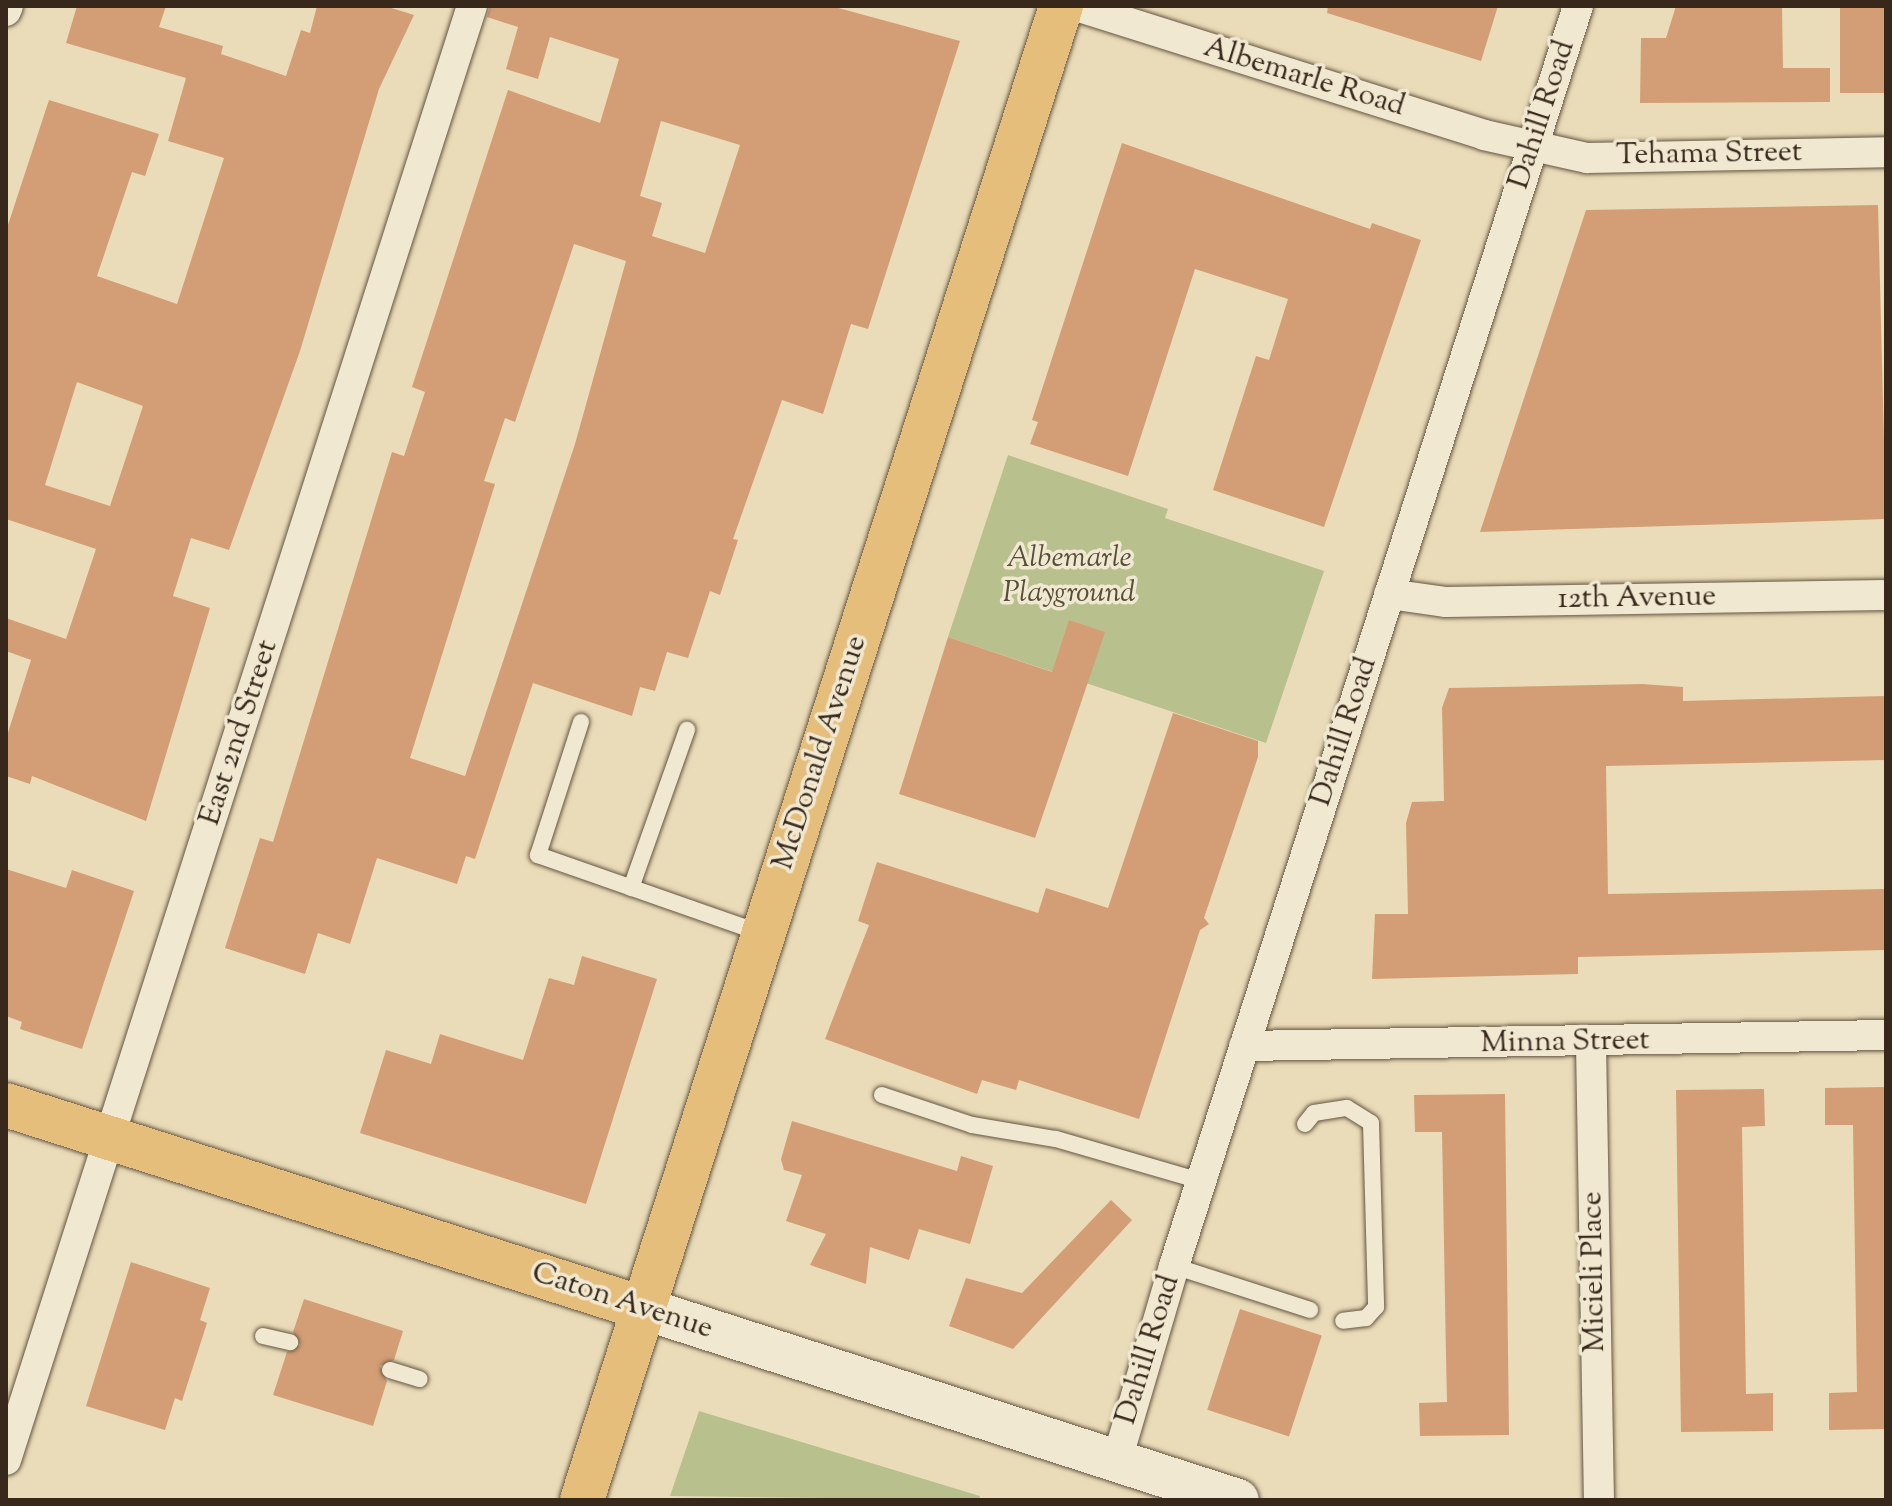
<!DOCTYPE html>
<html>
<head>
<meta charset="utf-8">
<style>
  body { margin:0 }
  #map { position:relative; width:1892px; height:1506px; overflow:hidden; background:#eadcb8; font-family:"Sorts Mill Goudy",serif }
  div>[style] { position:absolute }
  .green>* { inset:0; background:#b8c08e }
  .building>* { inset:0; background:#d39e76; transform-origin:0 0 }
  .roads { filter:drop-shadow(0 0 2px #645542) drop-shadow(0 0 2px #645542) }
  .lane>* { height:16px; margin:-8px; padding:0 8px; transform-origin:8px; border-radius:8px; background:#f1e8d1 }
  .street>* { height:30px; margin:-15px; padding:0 15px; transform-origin:15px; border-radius:15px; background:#f1e8d1 }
  .secondary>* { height:42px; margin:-21px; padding:0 21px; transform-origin:21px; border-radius:21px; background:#f1e8d1 }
  .primary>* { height:44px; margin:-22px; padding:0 22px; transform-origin:22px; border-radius:22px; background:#e5be7c }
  span { translate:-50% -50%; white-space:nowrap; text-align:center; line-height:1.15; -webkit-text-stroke:7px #f1e8d1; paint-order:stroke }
  .street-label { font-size:30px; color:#37281b }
  .park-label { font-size:30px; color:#574e38; font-style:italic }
  .frame { position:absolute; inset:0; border:8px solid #37281b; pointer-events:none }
</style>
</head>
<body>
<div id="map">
  <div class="green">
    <i style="clip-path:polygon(1008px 455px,1168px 509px,1165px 518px,1324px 571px,1266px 743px,948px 637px)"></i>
    <i style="clip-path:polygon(699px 1411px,980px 1496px,979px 1500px,670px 1496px)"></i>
  </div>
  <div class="building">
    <i style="clip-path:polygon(evenodd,77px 6px,166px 6px,159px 27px,223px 46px,221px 54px,286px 76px,301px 30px,310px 33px,317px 6px,385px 6px,414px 15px,379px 89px,300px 351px,229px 550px,191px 538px,173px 596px,210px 608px,146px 821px,32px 776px,30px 784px,6px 776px,6px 739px,31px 660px,6px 651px,6px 618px,66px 639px,96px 549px,6px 519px,6px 231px,49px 100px,159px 134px,145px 176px,132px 172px,97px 276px,177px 304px,224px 158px,168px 141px,186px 78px,66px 43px,77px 6px,77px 382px,143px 406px,110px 506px,45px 485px,77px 382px)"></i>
    <i style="clip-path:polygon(evenodd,490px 6px,831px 6px,960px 41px,868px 329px,851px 324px,823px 414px,782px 400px,733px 539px,738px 540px,720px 595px,710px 591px,688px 658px,667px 652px,655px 691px,640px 687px,632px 716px,533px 683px,475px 859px,466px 856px,457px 884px,377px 858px,350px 944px,318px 933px,305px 974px,225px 948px,260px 838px,273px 842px,392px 452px,404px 456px,425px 392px,412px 387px,508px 90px,600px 123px,619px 59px,550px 37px,538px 79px,506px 69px,518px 27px,487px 17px,490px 6px,661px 121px,740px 145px,705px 253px,652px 236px,662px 203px,640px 196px,661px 121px,490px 6px,574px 244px,626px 261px,575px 444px,465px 776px,410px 758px,495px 484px,484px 481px,505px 418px,515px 422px,574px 244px)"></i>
    <i style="clip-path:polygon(1328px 6px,1498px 6px,1481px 61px,1327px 13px)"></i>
    <i style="clip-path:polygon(1676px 6px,1782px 6px,1783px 68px,1830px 68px,1830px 102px,1640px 103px,1641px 38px,1666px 38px)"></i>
    <i style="left:1840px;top:6px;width:46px;height:87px"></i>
    <i style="clip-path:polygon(1122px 143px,1370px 229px,1372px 223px,1421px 240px,1324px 527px,1213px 490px,1256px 356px,1269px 360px,1288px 299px,1195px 269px,1128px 476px,1030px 444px,1038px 422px,1032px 420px)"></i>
    <i style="clip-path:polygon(1878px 205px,1886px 519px,1480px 532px,1586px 210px)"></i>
    <i style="clip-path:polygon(1069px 620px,1105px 632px,1035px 838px,899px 794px,948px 637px,1052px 672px)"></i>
    <i style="clip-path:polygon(1642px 684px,1683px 687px,1683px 701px,1886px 696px,1886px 760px,1606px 766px,1608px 894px,1886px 889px,1886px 950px,1578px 957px,1578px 974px,1372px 979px,1375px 914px,1408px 914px,1406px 823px,1412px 802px,1444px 801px,1442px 708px,1449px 688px)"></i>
    <i style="clip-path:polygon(1173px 713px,1258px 741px,1258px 757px,1204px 918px,1209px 924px,1200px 930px,1139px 1119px,1019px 1080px,1016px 1090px,982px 1080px,977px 1094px,825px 1039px,869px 925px,858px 921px,877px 862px,1038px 913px,1046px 888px,1108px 908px)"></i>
    <i style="clip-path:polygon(6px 869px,66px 888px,72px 870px,134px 891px,82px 1049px,20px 1029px,22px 1022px,6px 1016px)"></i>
    <i style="clip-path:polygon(582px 956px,657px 979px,586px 1204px,360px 1133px,386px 1050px,431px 1064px,440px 1034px,523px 1060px,549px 978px,574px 985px)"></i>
    <i style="clip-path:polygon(1886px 1087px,1886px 1429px,1829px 1430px,1829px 1393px,1857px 1392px,1853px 1125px,1825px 1125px,1825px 1088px)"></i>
    <i style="clip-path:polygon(1764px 1089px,1765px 1126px,1742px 1127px,1746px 1394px,1773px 1393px,1773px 1431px,1681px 1432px,1676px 1090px)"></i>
    <i style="clip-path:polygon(1505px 1094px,1509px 1435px,1420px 1436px,1419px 1403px,1447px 1402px,1446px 1356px,1442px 1132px,1415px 1132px,1414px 1095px)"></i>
    <i style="clip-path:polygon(792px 1121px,957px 1171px,961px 1156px,993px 1166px,970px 1244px,919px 1229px,909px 1260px,870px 1247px,866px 1284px,810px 1265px,826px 1234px,786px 1221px,802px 1175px,784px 1170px,781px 1159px)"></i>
    <i style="clip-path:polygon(1111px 1200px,1132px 1220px,1013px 1349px,949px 1326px,966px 1278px,1022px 1293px)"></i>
    <i style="clip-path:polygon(131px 1262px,210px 1288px,200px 1320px,207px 1323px,182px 1401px,175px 1398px,165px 1430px,86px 1406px)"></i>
    <i style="clip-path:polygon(304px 1299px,403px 1331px,394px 1360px,380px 1366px,387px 1381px,373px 1426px,273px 1395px,287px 1352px,300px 1345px,293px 1332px)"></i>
    <i style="left:1240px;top:1309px;width:86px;height:106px;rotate:18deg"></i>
  </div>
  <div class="roads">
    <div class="lane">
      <i style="left:581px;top:722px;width:140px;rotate:107.9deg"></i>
      <i style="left:538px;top:855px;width:236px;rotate:19.3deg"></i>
      <i style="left:631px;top:888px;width:168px;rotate:-70.5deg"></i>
      <i style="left:882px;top:1095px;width:95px;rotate:18.4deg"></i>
      <i style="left:972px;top:1125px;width:85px;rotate:9.5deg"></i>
      <i style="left:1056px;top:1139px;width:151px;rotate:16.2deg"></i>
      <i style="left:1305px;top:1124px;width:14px;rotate:-51deg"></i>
      <i style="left:1314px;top:1113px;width:33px;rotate:-9deg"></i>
      <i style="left:1347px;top:1108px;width:28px;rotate:32deg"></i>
      <i style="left:1371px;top:1123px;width:184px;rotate:88.4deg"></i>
      <i style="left:1376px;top:1307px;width:15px;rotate:132deg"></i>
      <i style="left:1366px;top:1318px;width:23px;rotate:173deg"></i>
      <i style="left:1174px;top:1266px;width:143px;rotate:17.9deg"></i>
      <i style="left:263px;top:1336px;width:28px;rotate:13deg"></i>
      <i style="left:390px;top:1370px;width:31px;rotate:17deg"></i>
    </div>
    <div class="street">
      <i style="left:1076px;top:6px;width:428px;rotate:17.5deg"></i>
      <i style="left:1484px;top:135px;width:106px;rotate:12.6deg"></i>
      <i style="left:1587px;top:158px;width:299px;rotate:-1.1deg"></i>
      <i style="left:6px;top:11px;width:5px;rotate:-68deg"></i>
      <i style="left:1389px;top:594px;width:58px;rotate:8deg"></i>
      <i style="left:1446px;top:602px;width:440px;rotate:-0.9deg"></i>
      <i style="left:1591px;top:1044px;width:456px;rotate:89deg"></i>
      <i style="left:1244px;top:1046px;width:642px;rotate:-0.98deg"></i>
      <i style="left:6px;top:1460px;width:1527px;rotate:-72.23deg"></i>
      <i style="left:1117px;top:1460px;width:202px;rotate:-73.6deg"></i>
      <i style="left:1174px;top:1266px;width:1323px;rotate:-72.22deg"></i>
    </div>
    <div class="secondary">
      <i style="left:642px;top:1308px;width:626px;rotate:17.86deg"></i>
    </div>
    <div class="primary">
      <i style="left:6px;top:1105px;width:668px;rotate:17.7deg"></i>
      <i style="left:582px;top:1500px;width:1569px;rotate:-72.22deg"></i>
    </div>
  </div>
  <div class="street-label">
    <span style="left:1304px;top:78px;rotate:17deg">Albemarle Road</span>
    <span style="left:1543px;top:115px;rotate:-72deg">Dahill Road</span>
    <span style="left:1709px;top:155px;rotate:-1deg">Tehama Street</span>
    <span style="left:1637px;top:599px;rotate:-1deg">12th Avenue</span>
    <span style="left:1345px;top:732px;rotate:-72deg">Dahill Road</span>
    <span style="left:240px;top:733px;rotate:-72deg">East 2nd Street</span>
    <span style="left:821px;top:753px;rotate:-72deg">McDonald Avenue</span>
    <span style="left:1565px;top:1043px;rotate:-1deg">Minna Street</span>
    <span style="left:1595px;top:1272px;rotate:-91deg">Micieli Place</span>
    <span style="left:622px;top:1302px;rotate:18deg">Caton Avenue</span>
    <span style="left:1149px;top:1350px;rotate:-73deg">Dahill Road</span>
  </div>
  <div class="park-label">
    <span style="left:1069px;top:576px">Albemarle<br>Playground</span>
  </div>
  <div class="frame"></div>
</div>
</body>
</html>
